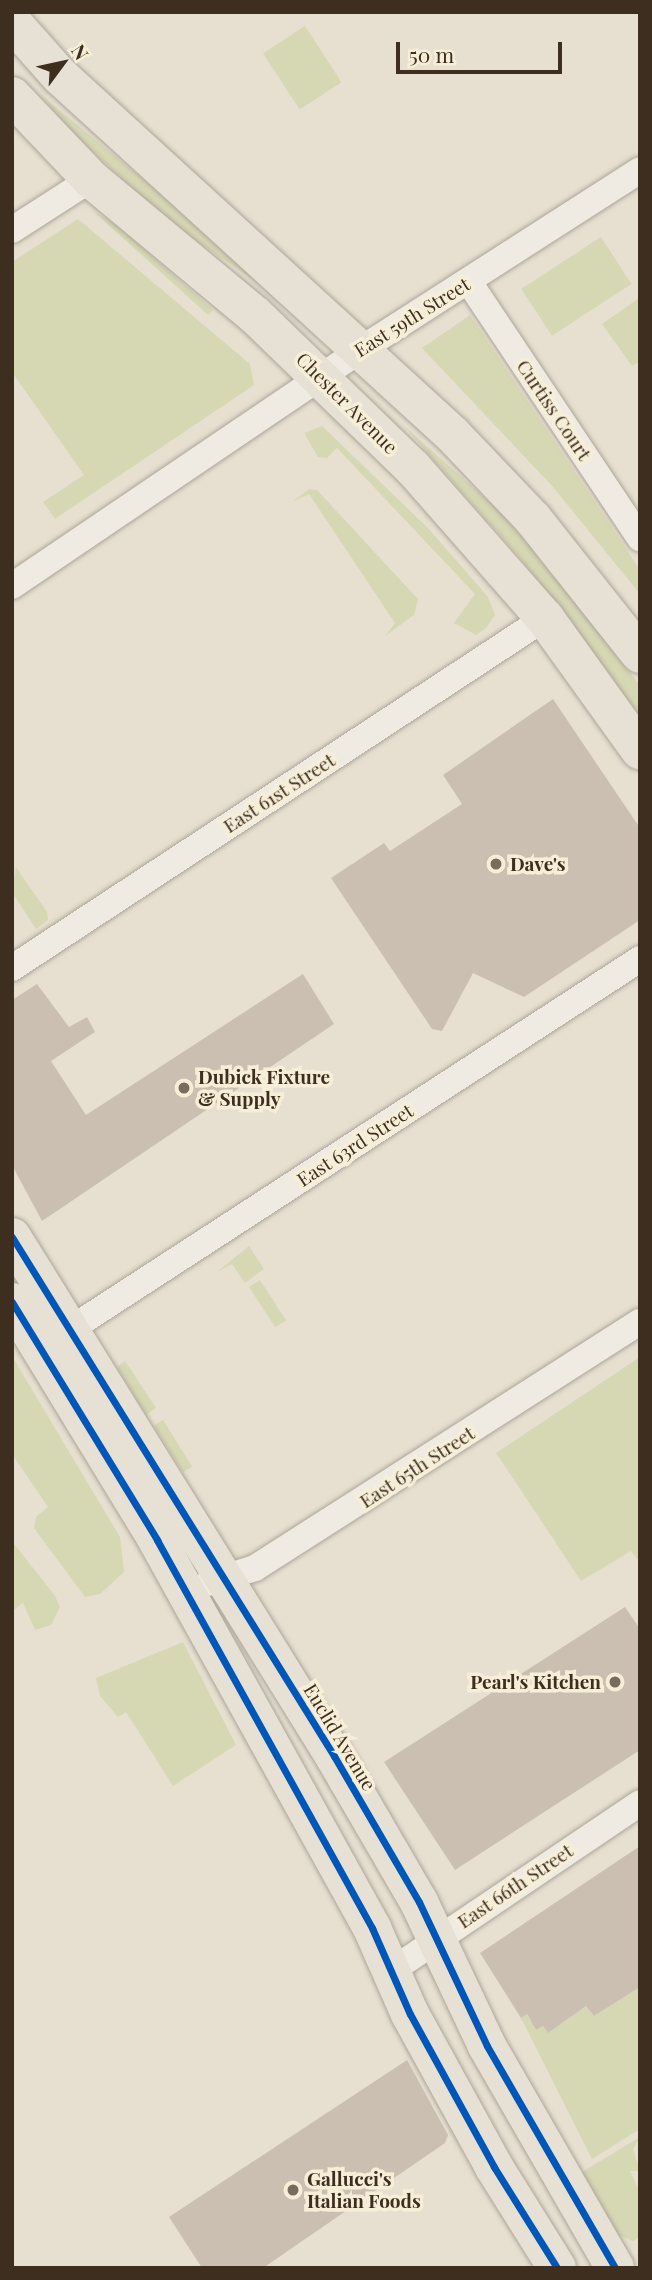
<!DOCTYPE html>
<html>
<head>
<meta charset="utf-8">
<style>
  body { margin:0 }
  #map { position:relative; width:652px; height:2280px; overflow:hidden; background:#e7e0d1; font-family:"Playfair Display",serif }
  div>[style] { position:absolute }
  .green>* { inset:0; background:#d6d7b3; transform-origin:0 0 }
  .building>* { inset:0; background:#cbbfb2 }
  .roads { filter:drop-shadow(0 0 2px #ada599) drop-shadow(0 0 2px #ada599) }
  .minor>* { height:26px; margin:-13px; padding:0 13px; transform-origin:13px; border-radius:13px; background:#efebe3 }
  .primary>* { height:38px; margin:-19px; padding:0 19px; transform-origin:19px; border-radius:19px; background:#e6e1d4 }
  .cycleway>* { height:7px; margin:-3.5px; padding:0 3.5px; transform-origin:3.5px; border-radius:3.5px; background:#0057b8 }
  .dots>* { width:19px; height:19px; translate:-50% -50%; box-sizing:border-box; border:4px solid #f7eed8; border-radius:50% }
  span { translate:-50% -50%; white-space:nowrap; text-align:center; line-height:1.15; -webkit-text-stroke:7px #f7eed8; paint-order:stroke }
  .street-label { font-size:19px; color:#3d2e20 }
  .poi-label { font-size:19px; color:#3d2e20; font-weight:700 }
  .left { translate:0 -50%; text-align:left }
  .right { translate:-100% -50%; text-align:right }
  .frame { position:absolute; inset:0; border:14px solid #3d2e20; pointer-events:none }
  .north { position:absolute; left:28px; top:28px; width:70px; height:70px; -webkit-text-stroke:5px #f7eed8; paint-order:stroke; rotate:57deg; font-size:19px; font-weight:700; line-height:28px; text-align:center; color:#3d2e20 }
  .north::after { content:''; display:block; margin:auto; width:24px; height:32px; background:#3d2e20; clip-path:polygon(50% 0,100% 100%,50% 72%,0 100%) }
  .scale { position:absolute; left:396px; top:42px; width:166px; height:32px; box-sizing:border-box; border:4px solid #3d2e20; border-top:0; padding-left:9px; font-size:21px; line-height:24px; white-space:nowrap; color:#3d2e20; -webkit-text-stroke:5px #f7eed8; paint-order:stroke }
</style>
</head>
<body>
<div id="map">
  <div class="green">
    <i style="left:305px;top:26px;width:67px;height:50px;rotate:57deg"></i>
    <i style="clip-path:polygon(40px 94px,185px 214px,265px 288px,166px 220px,71px 131px)"></i>
    <i style="clip-path:polygon(93px 211px,117px 225px,213px 310px,208px 315px)"></i>
    <i style="clip-path:polygon(78px 219px,250px 364px,254px 385px,55px 519px,43px 502px,84px 475px,12px 372px,12px 262px)"></i>
    <i style="left:601px;top:237px;width:56px;height:95px;rotate:57deg"></i>
    <i style="clip-path:polygon(639px 298px,640px 361px,632px 366px,602px 324px)"></i>
    <i style="clip-path:polygon(470px 315px,640px 570px,640px 594px,553px 487px,422px 348px)"></i>
    <i style="clip-path:polygon(322px 426px,428px 528px,488px 597px,495px 615px,486px 628px,476px 635px,454px 623px,475px 594px,337px 448px,327px 458px,318px 457px,304px 433px)"></i>
    <i style="clip-path:polygon(404px 426px,512px 522px,587px 614px,640px 686px,640px 716px,520px 558px)"></i>
    <i style="clip-path:polygon(309px 489px,317px 490px,418px 599px,414px 615px,385px 636px,395px 623px,309px 494px,292px 502px)"></i>
    <i style="clip-path:polygon(16px 867px,47px 912px,48px 920px,36px 929px,12px 892px)"></i>
    <i style="clip-path:polygon(249px 1246px,264px 1269px,245px 1283px,232px 1264px,217px 1272px)"></i>
    <i style="left:260px;top:1280px;width:48px;height:13px;rotate:57deg"></i>
    <i style="clip-path:polygon(12px 1356px,120px 1537px,124px 1572px,100px 1594px,85px 1597px,34px 1528px,36px 1517px,48px 1507px,12px 1454px)"></i>
    <i style="clip-path:polygon(640px 1357px,640px 1563px,631px 1551px,581px 1581px,496px 1453px)"></i>
    <i style="clip-path:polygon(125px 1361px,156px 1408px,146px 1415px,117px 1367px)"></i>
    <i style="left:163px;top:1420px;width:55px;height:11px;rotate:58deg"></i>
    <i style="clip-path:polygon(12px 1541px,55px 1596px,60px 1607px,51px 1625px,35px 1630px,23px 1603px,12px 1611px)"></i>
    <i style="clip-path:polygon(183px 1642px,236px 1745px,173px 1786px,126px 1712px,118px 1717px,100px 1696px,96px 1678px)"></i>
    <i style="clip-path:polygon(640px 1987px,640px 2129px,592px 2159px,521px 2018px,527px 2014px,536px 2030px,543px 2026px,548px 2033px,586px 2006px,594px 2016px)"></i>
    <i style="clip-path:polygon(640px 2137px,633px 2149px,640px 2171px,630px 2171px,640px 2192px,640px 2237px,633px 2241px,615px 2234px,582px 2172px)"></i>
  </div>
  <div class="building">
    <i style="clip-path:polygon(553px 699px,640px 828px,640px 920px,524px 997px,473px 973px,442px 1031px,432px 1029px,331px 878px,384px 843px,390px 851px,462px 804px,443px 775px)"></i>
    <i style="clip-path:polygon(303px 974px,334px 1024px,42px 1221px,12px 1165px,12px 1000px,37px 984px,69px 1027px,87px 1017px,95px 1032px,51px 1061px,86px 1115px)"></i>
    <i style="clip-path:polygon(625px 1607px,640px 1629px,640px 1750px,455px 1870px,384px 1762px)"></i>
    <i style="clip-path:polygon(640px 1846px,640px 1987px,594px 2016px,586px 2006px,548px 2033px,543px 2026px,536px 2030px,527px 2014px,521px 2018px,480px 1953px)"></i>
    <i style="clip-path:polygon(407px 2060px,448px 2135px,445px 2143px,263px 2268px,202px 2268px,169px 2217px)"></i>
  </div>
  <div class="roads">
    <div class="minor">
      <i style="left:12px;top:230px;width:94px;rotate:-32.8deg"></i>
      <i style="left:469px;top:282px;width:308px;rotate:56.3deg"></i>
      <i style="left:12px;top:586px;width:424px;rotate:-34.1deg"></i>
      <i style="left:363px;top:348px;width:329px;rotate:-32.7deg"></i>
      <i style="left:12px;top:968px;width:638px;rotate:-33.29deg"></i>
      <i style="left:69px;top:1330px;width:681px;rotate:-33.01deg"></i>
      <i style="left:208px;top:1583px;width:49px;rotate:-17.7deg"></i>
      <i style="left:255px;top:1568px;width:457px;rotate:-32.6deg"></i>
      <i style="left:391px;top:1971px;width:300px;rotate:-34deg"></i>
    </div>
    <div class="primary">
      <i style="left:12px;top:22px;width:72px;rotate:48.4deg"></i>
      <i style="left:60px;top:76px;width:532px;rotate:42.41deg"></i>
      <i style="left:453px;top:435px;width:116px;rotate:46.4deg"></i>
      <i style="left:533px;top:519px;width:172px;rotate:51.6deg"></i>
      <i style="left:12px;top:96px;width:115px;rotate:46.4deg"></i>
      <i style="left:91px;top:179px;width:213px;rotate:39.7deg"></i>
      <i style="left:255px;top:315px;width:220px;rotate:44.1deg"></i>
      <i style="left:413px;top:468px;width:200px;rotate:48.7deg"></i>
      <i style="left:545px;top:618px;width:163px;rotate:54.3deg"></i>
      <i style="left:12px;top:1237px;width:611px;rotate:58.18deg"></i>
      <i style="left:334px;top:1756px;width:169px;rotate:59.8deg"></i>
      <i style="left:419px;top:1902px;width:159px;rotate:64.7deg"></i>
      <i style="left:487px;top:2046px;width:256px;rotate:60deg"></i>
      <i style="left:12px;top:1302px;width:279px;rotate:58.6deg"></i>
      <i style="left:157px;top:1540px;width:444px;rotate:61deg"></i>
      <i style="left:372px;top:1928px;width:94px;rotate:66.2deg"></i>
      <i style="left:410px;top:2014px;width:175px;rotate:61.2deg"></i>
      <i style="left:494px;top:2167px;width:119px;rotate:58deg"></i>
    </div>
  </div>
  <div class="cycleway">
    <i style="left:12px;top:1237px;width:611px;rotate:58.18deg"></i>
    <i style="left:334px;top:1756px;width:169px;rotate:59.8deg"></i>
    <i style="left:419px;top:1902px;width:159px;rotate:64.7deg"></i>
    <i style="left:487px;top:2046px;width:256px;rotate:60deg"></i>
    <i style="left:12px;top:1302px;width:279px;rotate:58.6deg"></i>
    <i style="left:157px;top:1540px;width:444px;rotate:61deg"></i>
    <i style="left:372px;top:1928px;width:94px;rotate:66.2deg"></i>
    <i style="left:410px;top:2014px;width:175px;rotate:61.2deg"></i>
    <i style="left:494px;top:2167px;width:119px;rotate:58deg"></i>
  </div>
  <div class="dots">
    <i style="left:496px;top:864px;background:#786c5e"></i>
    <i style="left:184px;top:1088px;background:#786c5e"></i>
    <i style="left:615px;top:1682px;background:#786c5e"></i>
    <i style="left:293px;top:2190px;background:#786c5e"></i>
  </div>
  <div class="street-label">
    <span style="left:412px;top:317px;rotate:-32deg">East 59th Street</span>
    <span style="left:347px;top:403px;rotate:45deg">Chester Avenue</span>
    <span style="left:554px;top:410px;rotate:56deg">Curtiss Court</span>
    <span style="left:279px;top:793px;rotate:-33deg">East 61st Street</span>
    <span style="left:355px;top:1145px;rotate:-33deg">East 63rd Street</span>
    <span style="left:417px;top:1467px;rotate:-33deg">East 65th Street</span>
    <span style="left:340px;top:1737px;rotate:59deg">Euclid Avenue</span>
    <span style="left:515px;top:1886px;rotate:-34deg">East 66th Street</span>
  </div>
  <div class="poi-label">
    <span class="left" style="left:510px;top:864px">Dave's</span>
    <span class="left" style="left:198px;top:1088px">Dubick Fixture<br>&amp; Supply</span>
    <span class="right" style="left:601px;top:1682px">Pearl's Kitchen</span>
    <span class="left" style="left:307px;top:2190px">Gallucci's<br>Italian Foods</span>
  </div>
  <div class="frame"></div>
  <div class="north">N</div>
  <div class="scale">50 m</div>
</div>
</body>
</html>
